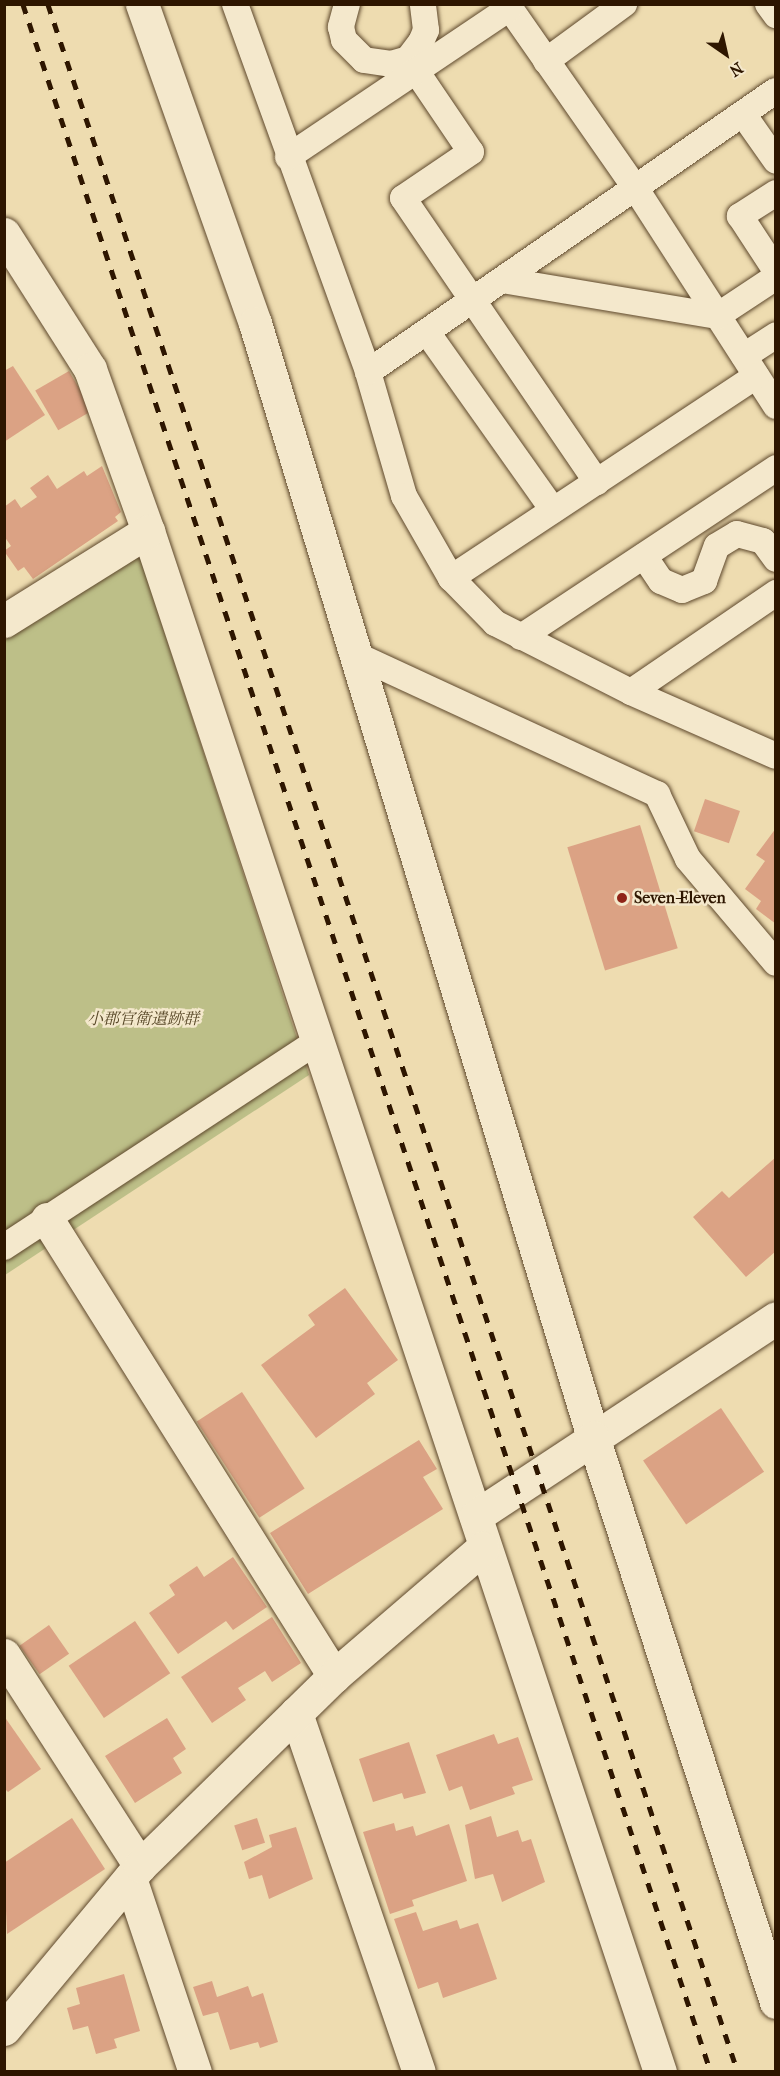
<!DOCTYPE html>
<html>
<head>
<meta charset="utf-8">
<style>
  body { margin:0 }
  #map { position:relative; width:780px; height:2076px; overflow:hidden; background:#eedcb0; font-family:"IM FELL French Canon","Noto Serif JP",serif }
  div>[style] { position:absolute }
  .green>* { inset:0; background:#bdbf88 }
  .building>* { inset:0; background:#dba284; transform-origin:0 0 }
  .roads { filter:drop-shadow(0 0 2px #5e482c) drop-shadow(0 0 2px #5e482c) }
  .service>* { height:26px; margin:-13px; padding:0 13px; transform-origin:13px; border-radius:13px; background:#f4e8cc }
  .minor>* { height:33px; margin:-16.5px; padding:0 16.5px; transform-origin:16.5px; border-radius:16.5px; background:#f4e8cc }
  .tertiary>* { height:33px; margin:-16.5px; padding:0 16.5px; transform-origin:16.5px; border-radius:16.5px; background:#f4e8cc }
  .rail>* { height:4.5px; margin-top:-2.25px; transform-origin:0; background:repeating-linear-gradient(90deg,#2e1600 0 10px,transparent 0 20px) }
  .dots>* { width:16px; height:16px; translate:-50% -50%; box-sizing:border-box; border:3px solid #f4e8cc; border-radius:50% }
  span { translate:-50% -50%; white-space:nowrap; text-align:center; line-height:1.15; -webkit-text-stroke:5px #f4e8cc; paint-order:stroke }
  .poi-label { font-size:16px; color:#2e1600; font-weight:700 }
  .left { translate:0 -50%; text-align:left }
  .park-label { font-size:16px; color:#594929; font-style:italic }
  .frame { position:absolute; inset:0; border:6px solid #2e1600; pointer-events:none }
  .north { position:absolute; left:696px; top:24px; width:60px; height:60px; -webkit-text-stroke:4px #f4e8cc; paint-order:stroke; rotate:146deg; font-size:16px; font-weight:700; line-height:24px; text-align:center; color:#2e1600 }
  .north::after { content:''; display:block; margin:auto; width:21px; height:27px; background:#2e1600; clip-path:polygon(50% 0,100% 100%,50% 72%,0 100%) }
</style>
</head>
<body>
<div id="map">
  <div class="green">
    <i style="clip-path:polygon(139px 555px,309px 1075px,5px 1275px,5px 640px)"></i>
  </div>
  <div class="building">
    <i style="clip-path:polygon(13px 366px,45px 415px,4px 442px,4px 371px)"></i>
    <i style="left:69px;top:371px;width:46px;height:39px;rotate:60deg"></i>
    <i style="clip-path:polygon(102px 466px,121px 512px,115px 517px,118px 521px,33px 579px,24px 567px,18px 571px,4px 551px,11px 546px,4px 536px,4px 507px,15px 499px,21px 508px,37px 497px,30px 488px,48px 475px,57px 489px,84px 471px,87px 476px)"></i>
    <i style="left:705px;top:799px;width:37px;height:34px;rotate:19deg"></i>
    <i style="left:640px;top:825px;width:129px;height:76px;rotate:73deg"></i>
    <i style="clip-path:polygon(776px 828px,776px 924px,756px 909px,761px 901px,745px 889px,765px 861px,756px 855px)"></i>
    <i style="clip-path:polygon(776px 1157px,776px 1251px,746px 1277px,693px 1217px,722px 1191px,729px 1198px)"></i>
    <i style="clip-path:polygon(345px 1288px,398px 1360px,367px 1383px,375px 1394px,316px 1438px,261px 1365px,315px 1325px,308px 1315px)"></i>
    <i style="left:242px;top:1392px;width:115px;height:54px;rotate:57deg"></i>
    <i style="left:721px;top:1408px;width:77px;height:94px;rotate:56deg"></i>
    <i style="clip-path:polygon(419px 1440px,437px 1469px,423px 1477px,443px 1509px,308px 1594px,270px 1533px)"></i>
    <i style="clip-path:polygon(233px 1557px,267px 1607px,233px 1630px,226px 1621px,178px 1654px,149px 1613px,175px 1595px,169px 1585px,197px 1566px,204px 1577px)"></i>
    <i style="clip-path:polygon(272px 1617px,301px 1663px,272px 1682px,265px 1671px,238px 1688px,246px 1700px,212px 1723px,181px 1677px)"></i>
    <i style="left:135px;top:1621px;width:63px;height:80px;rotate:56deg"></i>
    <i style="left:49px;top:1625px;width:35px;height:36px;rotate:55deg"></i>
    <i style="clip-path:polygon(4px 1716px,41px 1769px,8px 1792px,4px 1788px)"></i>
    <i style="clip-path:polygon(167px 1718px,186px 1749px,173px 1758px,182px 1773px,135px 1803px,105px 1756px)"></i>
    <i style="clip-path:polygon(494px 1734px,498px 1744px,518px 1737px,533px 1780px,512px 1787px,515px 1794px,470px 1810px,462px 1786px,449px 1791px,436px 1755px)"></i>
    <i style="clip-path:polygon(409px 1742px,426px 1793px,404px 1799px,402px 1793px,373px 1802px,359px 1759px)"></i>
    <i style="clip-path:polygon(491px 1816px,497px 1837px,518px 1830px,522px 1842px,531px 1839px,545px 1882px,502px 1902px,493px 1874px,475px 1879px,465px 1825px)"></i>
    <i style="clip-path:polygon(72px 1818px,105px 1869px,7px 1934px,4px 1863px)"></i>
    <i style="left:257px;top:1818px;width:26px;height:24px;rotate:72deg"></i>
    <i style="clip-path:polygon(394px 1823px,396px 1831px,413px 1826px,416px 1836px,449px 1824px,467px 1881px,412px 1900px,414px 1906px,390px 1914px,363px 1832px)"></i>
    <i style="clip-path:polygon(296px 1827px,313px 1879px,269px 1899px,262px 1875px,249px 1879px,244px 1862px,272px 1847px,269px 1835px)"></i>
    <i style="clip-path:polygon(416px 1912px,423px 1931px,457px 1920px,460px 1929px,478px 1923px,497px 1979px,443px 1998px,438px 1982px,418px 1989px,394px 1919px)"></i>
    <i style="clip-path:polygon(124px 1974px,140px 2031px,114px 2039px,117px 2048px,96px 2054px,88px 2026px,73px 2030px,67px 2008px,80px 2004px,76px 1988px)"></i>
    <i style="clip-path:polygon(212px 1981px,217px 1997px,248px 1986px,252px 1997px,263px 1993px,278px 2042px,260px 2048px,258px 2042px,230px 2050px,218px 2012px,203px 2016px,193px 1987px)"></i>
  </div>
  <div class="roads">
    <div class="service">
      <i style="left:235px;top:4px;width:391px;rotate:70.1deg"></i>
      <i style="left:368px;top:372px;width:129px;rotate:73.8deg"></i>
      <i style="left:404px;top:496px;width:95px;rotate:60.2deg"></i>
      <i style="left:451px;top:578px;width:63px;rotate:45.6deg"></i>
      <i style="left:495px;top:623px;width:153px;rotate:26.9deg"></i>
      <i style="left:631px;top:692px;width:176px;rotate:-34.3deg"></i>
      <i style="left:347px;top:4px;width:24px;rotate:105deg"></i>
      <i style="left:341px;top:27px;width:13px;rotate:77deg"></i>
      <i style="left:344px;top:40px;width:28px;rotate:45deg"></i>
      <i style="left:364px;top:60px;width:27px;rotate:8deg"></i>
      <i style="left:391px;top:64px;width:18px;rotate:-16deg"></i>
      <i style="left:408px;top:59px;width:21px;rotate:-53deg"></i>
      <i style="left:421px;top:42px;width:13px;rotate:-67deg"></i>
      <i style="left:426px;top:30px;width:26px;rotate:-97deg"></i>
      <i style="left:507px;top:4px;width:226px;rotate:55.1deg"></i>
      <i style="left:636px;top:189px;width:258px;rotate:57.2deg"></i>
      <i style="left:768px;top:4px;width:14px;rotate:54deg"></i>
      <i style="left:408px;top:59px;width:112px;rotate:55.9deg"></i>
      <i style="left:471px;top:152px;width:82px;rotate:145.9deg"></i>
      <i style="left:403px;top:198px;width:344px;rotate:55.7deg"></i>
      <i style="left:546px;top:61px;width:97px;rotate:-36.2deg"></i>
      <i style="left:743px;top:114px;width:57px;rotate:54.9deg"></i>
      <i style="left:288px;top:157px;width:267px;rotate:-33.9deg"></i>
      <i style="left:776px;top:193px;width:43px;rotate:147.4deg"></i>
      <i style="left:740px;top:216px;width:66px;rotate:56.8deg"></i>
      <i style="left:502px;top:280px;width:218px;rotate:9.5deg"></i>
      <i style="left:717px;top:316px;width:71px;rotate:-33.5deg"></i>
      <i style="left:427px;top:332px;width:218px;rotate:54.7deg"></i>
      <i style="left:744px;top:356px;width:38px;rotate:-33deg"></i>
      <i style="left:368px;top:372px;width:495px;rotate:-34.6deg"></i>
      <i style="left:644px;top:556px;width:30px;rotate:56deg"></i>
      <i style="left:661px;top:581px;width:23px;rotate:23deg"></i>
      <i style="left:682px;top:590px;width:24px;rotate:-22deg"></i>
      <i style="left:704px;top:581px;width:37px;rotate:-70deg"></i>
      <i style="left:717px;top:546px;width:23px;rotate:-31deg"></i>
      <i style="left:737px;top:534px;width:27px;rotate:15deg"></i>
      <i style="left:763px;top:541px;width:22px;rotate:54deg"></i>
      <i style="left:451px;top:578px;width:366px;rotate:-33.5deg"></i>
      <i style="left:521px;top:637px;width:306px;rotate:-33.5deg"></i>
      <i style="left:356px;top:655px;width:332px;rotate:24.8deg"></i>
      <i style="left:657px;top:794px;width:72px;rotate:64.5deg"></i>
      <i style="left:688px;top:859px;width:136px;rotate:49.8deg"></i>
      <i style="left:631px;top:692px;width:158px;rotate:23.8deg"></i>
      <i style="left:4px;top:1247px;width:373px;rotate:-33.3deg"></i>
    </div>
    <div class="minor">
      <i style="left:4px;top:234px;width:160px;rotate:57.5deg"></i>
      <i style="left:90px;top:369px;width:172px;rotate:70.3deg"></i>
      <i style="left:148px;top:531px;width:1624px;rotate:71.62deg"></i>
      <i style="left:4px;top:621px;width:170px;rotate:-32deg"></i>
      <i style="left:47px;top:1219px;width:540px;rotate:57.87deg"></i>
      <i style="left:476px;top:1516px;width:359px;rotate:-33.4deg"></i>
      <i style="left:4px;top:1655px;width:251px;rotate:57.2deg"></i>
      <i style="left:296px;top:1713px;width:379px;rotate:71.1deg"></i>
      <i style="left:130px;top:1878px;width:205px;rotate:71.5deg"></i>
      <i style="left:4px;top:2029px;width:212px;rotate:-50.2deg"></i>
      <i style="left:140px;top:1866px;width:272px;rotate:-44.4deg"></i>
      <i style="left:334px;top:1676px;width:196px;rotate:-40.7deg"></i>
    </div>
    <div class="tertiary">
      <i style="left:142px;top:4px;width:338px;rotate:70.5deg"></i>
      <i style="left:255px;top:323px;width:1164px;rotate:73.12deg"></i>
      <i style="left:593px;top:1437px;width:594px;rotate:72.05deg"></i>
    </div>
  </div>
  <div class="rail">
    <i style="left:23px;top:4px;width:2179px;rotate:71.6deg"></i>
    <i style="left:48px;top:4px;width:2180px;rotate:71.55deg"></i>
  </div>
  <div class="dots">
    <i style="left:622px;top:898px;background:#8f2418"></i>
  </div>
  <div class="poi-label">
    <span class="left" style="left:634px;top:898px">Seven-Eleven</span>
  </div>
  <div class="park-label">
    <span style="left:143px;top:1019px">小郡官衛遺跡群</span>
  </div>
  <div class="frame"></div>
  <div class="north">N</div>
</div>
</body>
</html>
